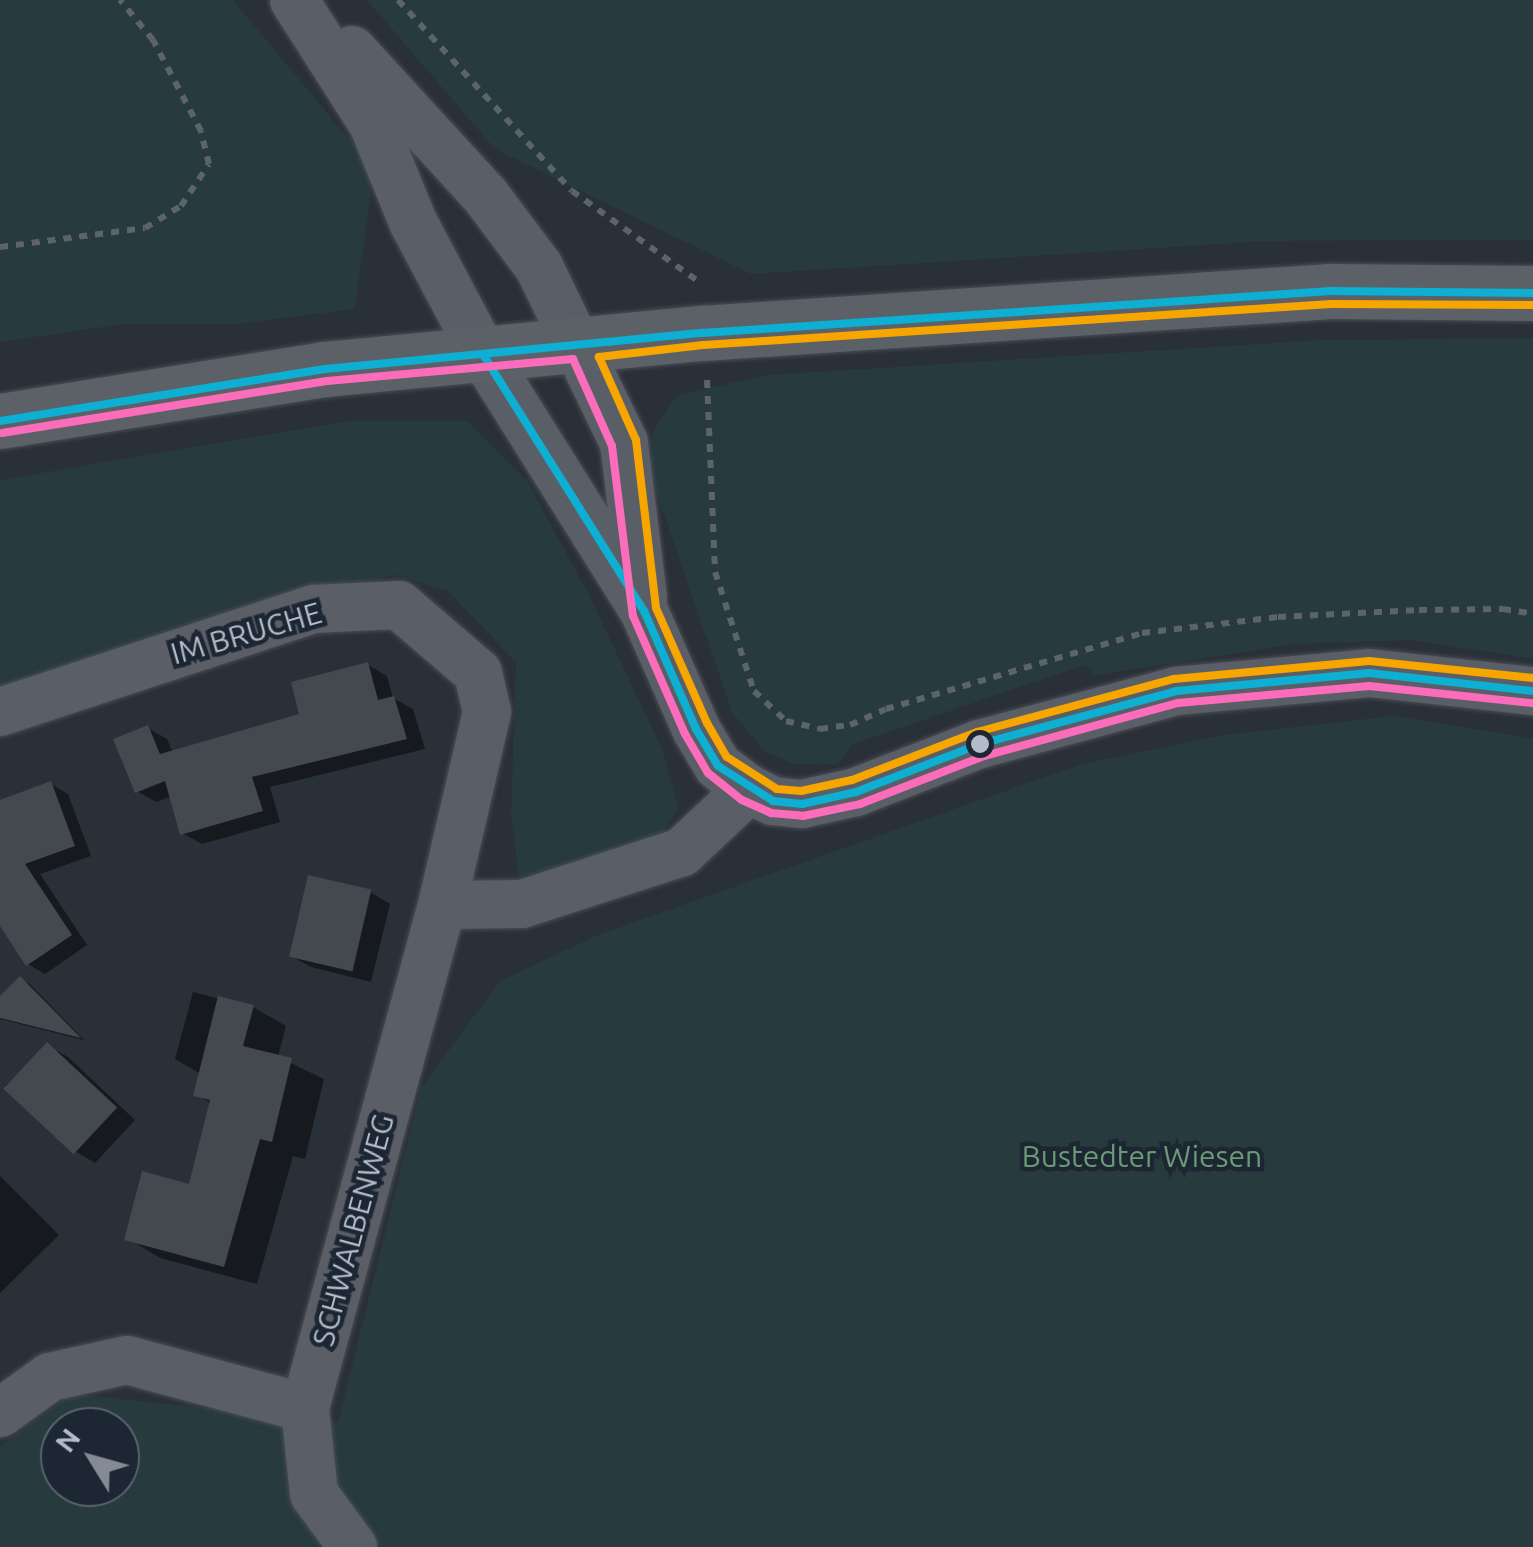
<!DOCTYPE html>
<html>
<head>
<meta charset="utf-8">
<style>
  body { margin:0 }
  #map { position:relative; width:1533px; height:1547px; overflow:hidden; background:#2a3038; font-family:Ubuntu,sans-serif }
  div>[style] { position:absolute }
  .green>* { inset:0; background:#273a3e }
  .shadow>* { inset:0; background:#0007 }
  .building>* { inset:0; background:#444950; transform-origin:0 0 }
  .path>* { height:6px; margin-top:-3px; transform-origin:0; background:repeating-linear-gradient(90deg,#5d636a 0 8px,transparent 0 16px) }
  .roads { filter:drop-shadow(0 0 2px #484c53) drop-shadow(0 0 2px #484c53) }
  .minor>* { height:48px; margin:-24px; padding:0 24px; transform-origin:24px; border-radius:24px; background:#5a5e66 }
  .major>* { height:55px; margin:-27.5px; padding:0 27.5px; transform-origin:27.5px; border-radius:27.5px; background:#5c6168 }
  .bus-1>* { height:8px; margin:-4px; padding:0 4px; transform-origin:4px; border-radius:4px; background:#0dafd3 }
  .bus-2>* { height:8px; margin:-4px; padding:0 4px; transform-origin:4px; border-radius:4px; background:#fb6dba }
  .bus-3>* { height:8px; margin:-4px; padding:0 4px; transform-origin:4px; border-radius:4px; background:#f7a600 }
  .dots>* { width:28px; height:28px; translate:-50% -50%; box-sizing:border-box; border:5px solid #1d2633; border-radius:50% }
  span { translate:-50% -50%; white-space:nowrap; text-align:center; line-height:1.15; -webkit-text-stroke:9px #1d2633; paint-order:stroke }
  .street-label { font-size:30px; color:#b4bcc9 }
  .park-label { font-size:30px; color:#6b9a76 }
  .north { position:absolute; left:40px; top:1407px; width:100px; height:100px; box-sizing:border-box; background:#1d2633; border:2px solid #59626f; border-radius:50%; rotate:307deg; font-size:28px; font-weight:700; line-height:40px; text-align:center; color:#b4bcc9 }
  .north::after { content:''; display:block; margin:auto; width:35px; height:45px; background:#848b96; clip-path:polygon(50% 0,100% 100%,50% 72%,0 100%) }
</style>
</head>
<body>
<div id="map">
  <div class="green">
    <i style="clip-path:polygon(0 0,233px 0,374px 169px,355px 309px,236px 324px,124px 324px,0 342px)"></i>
    <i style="clip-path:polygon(367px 0,1533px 0,1533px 240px,1266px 241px,751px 274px,495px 149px)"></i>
    <i style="clip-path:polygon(1533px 338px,1533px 659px,1412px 640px,1296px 644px,1095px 675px,1085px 665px,853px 744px,837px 765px,795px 764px,765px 752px,732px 712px,650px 474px,653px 432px,677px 395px,768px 375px,1322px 340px)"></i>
    <i style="clip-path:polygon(350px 421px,467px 421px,527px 481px,590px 597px,662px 749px,679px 810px,658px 837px,519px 877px,511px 815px,516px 662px,448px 591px,395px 575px,285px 598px,0 698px,0 480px)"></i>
    <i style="clip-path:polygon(evenodd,1393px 716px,1533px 738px,1533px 1547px,0 1547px,0 1446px,72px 1394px,338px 1422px,421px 1088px,500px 981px,598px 935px,1082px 764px,1223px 735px,1393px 716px,60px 1427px,120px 1427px,120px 1487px,60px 1487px,60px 1427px)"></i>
  </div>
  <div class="shadow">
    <i style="clip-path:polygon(368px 665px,387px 676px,393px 698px,413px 709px,425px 749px,270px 787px,280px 822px,202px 844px,182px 833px,172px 796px,156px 802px,137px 791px,148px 728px,167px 739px,173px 753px,302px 715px)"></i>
    <i style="clip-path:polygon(51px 784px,68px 794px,91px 856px,40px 874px,87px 945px,45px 974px,28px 964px,0 922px,0 802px)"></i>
    <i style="clip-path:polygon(370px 892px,390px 904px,371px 982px,311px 967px,291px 956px)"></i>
    <i style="clip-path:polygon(21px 979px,30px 984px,84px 1040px,0 1019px,0 1000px)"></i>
    <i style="clip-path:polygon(193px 992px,253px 1007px,286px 1026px,278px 1057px,324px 1079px,305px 1159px,293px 1156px,257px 1284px,160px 1258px,127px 1238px,190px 1187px,211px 1103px,196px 1095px,201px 1074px,175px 1059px)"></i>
    <i style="clip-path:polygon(48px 1046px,68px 1057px,135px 1120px,95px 1163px,75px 1151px,5px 1086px)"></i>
    <i style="clip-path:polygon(0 1176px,59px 1235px,0 1293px)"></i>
  </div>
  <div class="building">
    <i style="clip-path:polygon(368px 662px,378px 700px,394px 696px,407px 739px,252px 777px,263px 811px,180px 835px,165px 781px,135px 793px,113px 739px,148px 725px,160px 754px,299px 714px,291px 682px)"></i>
    <i style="clip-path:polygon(51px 781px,75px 846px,25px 864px,72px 935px,26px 966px,0 926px,0 800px)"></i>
    <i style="left:308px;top:875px;width:65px;height:84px;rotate:13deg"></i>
    <i style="clip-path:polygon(20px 976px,81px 1038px,0 1018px,0 996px)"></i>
    <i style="clip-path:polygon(218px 996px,254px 1005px,243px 1046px,292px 1058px,272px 1142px,260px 1139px,224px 1267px,124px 1240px,142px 1171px,189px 1184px,210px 1100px,193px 1096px)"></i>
    <i style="left:47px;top:1042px;width:96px;height:64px;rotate:43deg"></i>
  </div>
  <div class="path">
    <i style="left:398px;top:0;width:258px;rotate:47.7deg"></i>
    <i style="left:572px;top:191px;width:156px;rotate:35.6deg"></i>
    <i style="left:0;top:247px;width:146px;rotate:-7.5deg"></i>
    <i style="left:145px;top:228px;width:42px;rotate:-31.4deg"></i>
    <i style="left:181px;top:206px;width:50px;rotate:-56.3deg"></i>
    <i style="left:209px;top:164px;width:34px;rotate:-104deg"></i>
    <i style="left:201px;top:131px;width:103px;rotate:-117.8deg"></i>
    <i style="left:153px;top:40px;width:52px;rotate:-129.5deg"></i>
    <i style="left:707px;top:380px;width:192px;rotate:87.6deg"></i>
    <i style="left:715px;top:572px;width:125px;rotate:71.9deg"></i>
    <i style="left:754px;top:691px;width:44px;rotate:43.2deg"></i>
    <i style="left:786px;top:721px;width:35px;rotate:13deg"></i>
    <i style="left:820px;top:729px;width:30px;rotate:-8deg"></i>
    <i style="left:850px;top:725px;width:39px;rotate:-24deg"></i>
    <i style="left:886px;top:709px;width:267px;rotate:-16.5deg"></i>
    <i style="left:1142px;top:633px;width:137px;rotate:-6.7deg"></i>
    <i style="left:1278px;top:617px;width:141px;rotate:-2.8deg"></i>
    <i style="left:1419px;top:610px;width:84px;rotate:-0.7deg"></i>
    <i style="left:1503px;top:609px;width:30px;rotate:9deg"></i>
  </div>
  <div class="roads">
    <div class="minor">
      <i style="left:294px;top:0;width:147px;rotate:57.5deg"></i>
      <i style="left:373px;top:124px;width:106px;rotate:67.8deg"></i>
      <i style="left:413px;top:222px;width:152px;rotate:62.1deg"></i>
      <i style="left:484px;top:356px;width:301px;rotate:57.9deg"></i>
      <i style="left:644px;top:611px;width:129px;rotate:66.2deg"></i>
      <i style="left:696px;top:729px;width:43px;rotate:59.3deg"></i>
      <i style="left:718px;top:766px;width:39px;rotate:37deg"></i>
      <i style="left:749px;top:789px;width:27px;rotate:27deg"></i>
      <i style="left:773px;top:801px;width:29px;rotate:6deg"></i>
      <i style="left:802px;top:804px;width:55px;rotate:-12.5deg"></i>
      <i style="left:856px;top:792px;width:133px;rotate:-21.2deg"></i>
      <i style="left:980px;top:744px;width:203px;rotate:-15.1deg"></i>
      <i style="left:1176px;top:691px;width:194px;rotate:-5.3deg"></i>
      <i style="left:1369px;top:673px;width:165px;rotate:6.3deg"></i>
      <i style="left:352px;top:50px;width:197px;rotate:47.5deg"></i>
      <i style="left:485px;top:195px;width:90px;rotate:53.1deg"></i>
      <i style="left:539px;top:267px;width:195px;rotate:64.2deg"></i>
      <i style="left:624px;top:443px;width:156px;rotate:83deg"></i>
      <i style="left:0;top:712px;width:330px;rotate:-18.2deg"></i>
      <i style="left:313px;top:609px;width:86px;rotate:-2.7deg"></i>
      <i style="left:399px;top:605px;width:104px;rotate:40.7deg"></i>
      <i style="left:478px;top:673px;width:40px;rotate:77deg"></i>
      <i style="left:487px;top:712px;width:198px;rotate:103.1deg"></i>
      <i style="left:442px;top:905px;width:521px;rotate:105.24deg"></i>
      <i style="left:305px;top:1408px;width:86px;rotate:84deg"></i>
      <i style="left:314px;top:1494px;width:66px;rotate:53.7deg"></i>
      <i style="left:442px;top:905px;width:80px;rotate:-0.7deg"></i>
      <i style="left:522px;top:904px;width:168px;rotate:-18deg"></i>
      <i style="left:682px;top:852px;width:92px;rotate:-43.2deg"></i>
      <i style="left:0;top:1413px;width:62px;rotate:-35.8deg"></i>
      <i style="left:50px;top:1377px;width:79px;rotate:-12.4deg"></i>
      <i style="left:127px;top:1360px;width:184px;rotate:15.1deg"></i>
    </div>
    <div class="major">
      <i style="left:0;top:421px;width:329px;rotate:-9.1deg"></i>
      <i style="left:325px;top:369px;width:379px;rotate:-5.5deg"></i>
      <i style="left:702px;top:333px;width:630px;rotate:-3.82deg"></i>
      <i style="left:1331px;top:291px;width:202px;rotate:0.6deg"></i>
    </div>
  </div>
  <div class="bus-1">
    <i style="left:484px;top:356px;width:301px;rotate:57.9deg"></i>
    <i style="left:644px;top:611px;width:129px;rotate:66.2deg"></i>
    <i style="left:696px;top:729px;width:43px;rotate:59.3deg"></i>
    <i style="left:718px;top:766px;width:65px;rotate:32.5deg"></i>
    <i style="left:773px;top:801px;width:29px;rotate:6deg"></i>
    <i style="left:802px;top:804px;width:55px;rotate:-12.5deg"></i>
    <i style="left:856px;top:792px;width:133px;rotate:-21.2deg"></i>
    <i style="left:980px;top:744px;width:203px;rotate:-15.1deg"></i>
    <i style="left:1176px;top:691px;width:194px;rotate:-5.3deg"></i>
    <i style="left:1369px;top:673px;width:165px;rotate:6.3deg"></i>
    <i style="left:0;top:421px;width:329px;rotate:-9.1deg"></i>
    <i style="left:325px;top:369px;width:379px;rotate:-5.5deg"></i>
    <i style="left:702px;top:333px;width:630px;rotate:-3.82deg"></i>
    <i style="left:1331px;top:291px;width:202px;rotate:0.6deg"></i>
  </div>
  <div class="bus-2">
    <i style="left:2px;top:433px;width:329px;rotate:-9.1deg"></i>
    <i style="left:327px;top:381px;width:247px;rotate:-5.1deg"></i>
    <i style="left:573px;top:359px;width:95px;rotate:65.9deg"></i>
    <i style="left:612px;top:446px;width:171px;rotate:83deg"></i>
    <i style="left:633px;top:616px;width:129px;rotate:66.2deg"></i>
    <i style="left:685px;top:734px;width:45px;rotate:59.5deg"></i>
    <i style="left:708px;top:773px;width:43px;rotate:38.5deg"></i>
    <i style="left:742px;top:800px;width:32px;rotate:24deg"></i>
    <i style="left:771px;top:813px;width:32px;rotate:5deg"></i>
    <i style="left:803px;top:816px;width:58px;rotate:-11.9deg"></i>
    <i style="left:860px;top:804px;width:133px;rotate:-21.2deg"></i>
    <i style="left:984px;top:756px;width:201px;rotate:-15.3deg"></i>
    <i style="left:1178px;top:703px;width:192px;rotate:-5.1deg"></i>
    <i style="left:1369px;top:686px;width:164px;rotate:6deg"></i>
  </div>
  <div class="bus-3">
    <i style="left:1533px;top:305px;width:202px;rotate:-179.7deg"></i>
    <i style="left:1331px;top:304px;width:629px;rotate:176.26deg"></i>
    <i style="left:703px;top:345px;width:105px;rotate:173.4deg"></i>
    <i style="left:599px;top:357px;width:91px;rotate:66deg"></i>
    <i style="left:636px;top:440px;width:169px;rotate:83.2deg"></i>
    <i style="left:656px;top:608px;width:126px;rotate:66.1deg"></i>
    <i style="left:707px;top:723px;width:39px;rotate:60deg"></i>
    <i style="left:727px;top:757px;width:59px;rotate:32.6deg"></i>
    <i style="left:777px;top:789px;width:24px;rotate:5deg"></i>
    <i style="left:801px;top:791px;width:52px;rotate:-12.2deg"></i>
    <i style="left:852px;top:780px;width:134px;rotate:-21deg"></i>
    <i style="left:977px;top:732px;width:204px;rotate:-15.1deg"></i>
    <i style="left:1174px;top:679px;width:196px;rotate:-5.3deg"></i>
    <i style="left:1369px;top:661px;width:165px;rotate:5.9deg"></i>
  </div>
  <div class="dots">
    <i style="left:980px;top:744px;background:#b4bcc9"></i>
  </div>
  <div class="street-label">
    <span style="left:246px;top:633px;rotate:-16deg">IM BRUCHE</span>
    <span style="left:353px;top:1230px;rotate:-75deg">SCHWALBENWEG</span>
  </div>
  <div class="park-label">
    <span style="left:1142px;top:1156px">Bustedter Wiesen</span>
  </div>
  <div class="north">N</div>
</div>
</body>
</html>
